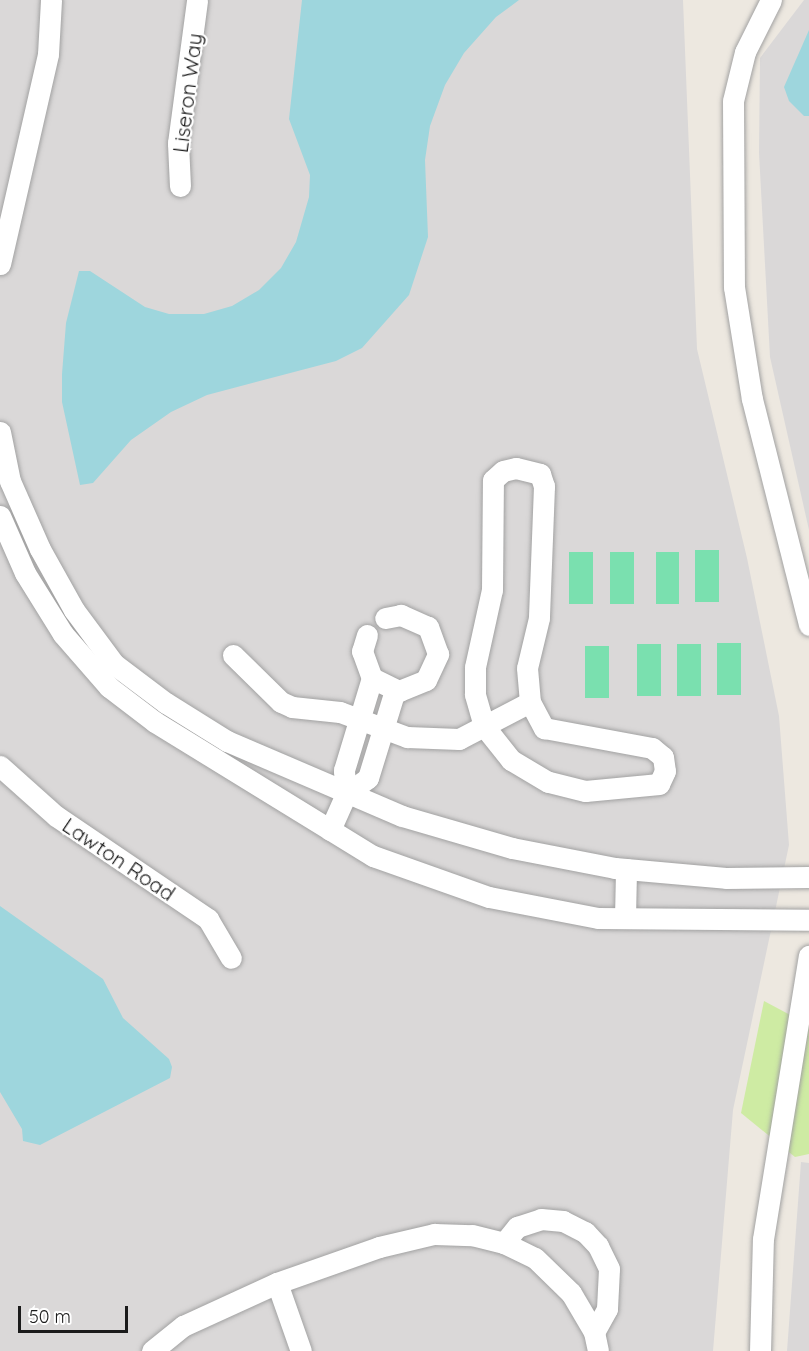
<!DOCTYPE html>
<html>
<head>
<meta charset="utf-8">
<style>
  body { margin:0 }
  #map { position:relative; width:809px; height:1351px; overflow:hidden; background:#ede8e0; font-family:Quicksand,sans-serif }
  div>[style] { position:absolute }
  .residential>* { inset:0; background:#dad8d8 }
  .grass>* { inset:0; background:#ceeba3 }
  .pitch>* { inset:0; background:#7ae0af; transform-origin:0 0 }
  .water>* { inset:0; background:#9ed6dd }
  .roads { filter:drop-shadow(0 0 2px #a2a2a2) drop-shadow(0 0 2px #a2a2a2) }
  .minor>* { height:21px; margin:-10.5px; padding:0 10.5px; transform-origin:10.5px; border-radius:10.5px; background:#fff }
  span { translate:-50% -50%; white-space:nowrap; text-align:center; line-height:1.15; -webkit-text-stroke:4.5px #fff; paint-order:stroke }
  .street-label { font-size:21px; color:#1b1b1b }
  .scale { position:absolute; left:18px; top:1306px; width:110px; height:27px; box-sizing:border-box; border:3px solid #1b1b1b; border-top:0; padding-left:8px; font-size:18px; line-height:21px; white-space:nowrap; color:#1b1b1b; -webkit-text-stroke:4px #fff; paint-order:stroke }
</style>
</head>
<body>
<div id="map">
  <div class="residential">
    <i style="clip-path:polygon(0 0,683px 0,697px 349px,747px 558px,779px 716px,789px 845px,733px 1110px,713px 1351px,0 1351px)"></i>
    <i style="clip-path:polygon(804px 0,809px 0,809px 530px,770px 357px,759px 153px,760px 58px)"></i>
    <i style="clip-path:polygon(801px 1162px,809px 1163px,809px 1351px,787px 1351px)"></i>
  </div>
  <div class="grass">
    <i style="clip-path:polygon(764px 1001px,809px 1025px,809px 1154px,795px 1157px,741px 1113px)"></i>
  </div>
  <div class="pitch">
    <i style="left:695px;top:550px;width:24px;height:52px"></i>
    <i style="left:569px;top:552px;width:24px;height:52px"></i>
    <i style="left:610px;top:552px;width:24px;height:52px"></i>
    <i style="left:656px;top:552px;width:23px;height:52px"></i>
    <i style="left:717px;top:643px;width:24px;height:52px"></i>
    <i style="left:637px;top:644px;width:24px;height:52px"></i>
    <i style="left:677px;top:644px;width:24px;height:52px"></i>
    <i style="left:585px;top:646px;width:24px;height:52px"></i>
  </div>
  <div class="water">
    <i style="clip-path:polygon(302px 0,519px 0,496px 17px,464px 53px,445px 85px,430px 126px,425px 160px,428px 237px,409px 295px,362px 348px,336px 361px,207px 395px,171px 412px,131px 440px,93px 483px,80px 485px,62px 402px,62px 374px,66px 323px,79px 271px,90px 271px,145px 307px,169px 314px,204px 314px,232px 306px,259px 290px,281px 268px,296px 242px,309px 197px,310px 175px,289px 119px)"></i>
    <i style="clip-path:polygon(809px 30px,809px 116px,804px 116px,789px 101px,784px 87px)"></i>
    <i style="clip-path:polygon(0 906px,103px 979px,123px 1018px,169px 1059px,172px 1067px,170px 1078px,40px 1145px,23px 1141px,22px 1129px,0 1092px)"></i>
  </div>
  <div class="roads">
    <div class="minor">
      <i style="left:771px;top:0;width:58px;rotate:116.6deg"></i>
      <i style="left:745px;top:52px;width:50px;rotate:103.8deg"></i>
      <i style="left:733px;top:101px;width:186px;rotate:89.7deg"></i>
      <i style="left:734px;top:287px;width:113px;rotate:80.9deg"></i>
      <i style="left:752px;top:399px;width:233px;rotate:75.8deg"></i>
      <i style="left:180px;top:186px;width:43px;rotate:-92.7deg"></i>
      <i style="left:178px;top:143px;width:144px;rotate:-82.4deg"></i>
      <i style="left:0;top:264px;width:215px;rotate:-77.1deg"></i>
      <i style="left:48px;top:54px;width:54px;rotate:-86.8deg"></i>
      <i style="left:0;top:432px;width:50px;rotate:78.5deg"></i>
      <i style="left:10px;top:481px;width:74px;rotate:66.2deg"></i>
      <i style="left:40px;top:549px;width:70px;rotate:60.9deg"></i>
      <i style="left:74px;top:610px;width:67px;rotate:53.5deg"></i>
      <i style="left:114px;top:664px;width:65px;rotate:36.9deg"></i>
      <i style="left:166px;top:703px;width:72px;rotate:31.9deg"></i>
      <i style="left:227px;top:741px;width:190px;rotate:23.2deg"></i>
      <i style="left:402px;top:816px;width:115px;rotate:16.2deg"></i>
      <i style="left:512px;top:848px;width:105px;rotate:11deg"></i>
      <i style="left:615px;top:868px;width:111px;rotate:5.1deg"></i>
      <i style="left:726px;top:878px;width:83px;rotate:-0.7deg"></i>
      <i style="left:516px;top:468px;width:25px;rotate:14deg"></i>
      <i style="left:540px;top:474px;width:13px;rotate:72deg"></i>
      <i style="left:544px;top:486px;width:132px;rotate:92.2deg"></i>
      <i style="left:539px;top:618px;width:51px;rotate:103.5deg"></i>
      <i style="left:527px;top:668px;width:34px;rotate:85deg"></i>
      <i style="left:530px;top:702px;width:30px;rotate:62deg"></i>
      <i style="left:544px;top:728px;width:110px;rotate:10.5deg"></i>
      <i style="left:652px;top:748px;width:14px;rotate:39deg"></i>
      <i style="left:663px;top:757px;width:14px;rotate:82deg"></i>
      <i style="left:665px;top:771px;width:14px;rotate:115deg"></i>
      <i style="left:659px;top:784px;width:74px;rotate:174.6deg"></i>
      <i style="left:585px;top:791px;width:38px;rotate:-166deg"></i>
      <i style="left:548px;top:782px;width:43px;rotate:-149.3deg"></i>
      <i style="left:511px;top:760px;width:43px;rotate:-128.5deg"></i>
      <i style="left:484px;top:726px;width:33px;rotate:-106deg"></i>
      <i style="left:475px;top:694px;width:27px;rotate:-90deg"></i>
      <i style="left:475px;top:667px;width:79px;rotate:-77.6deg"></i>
      <i style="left:492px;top:590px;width:110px;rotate:-89.5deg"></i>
      <i style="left:493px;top:480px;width:13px;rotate:-42deg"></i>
      <i style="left:503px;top:471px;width:13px;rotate:-13deg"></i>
      <i style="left:0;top:516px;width:62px;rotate:66.3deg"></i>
      <i style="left:25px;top:573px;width:72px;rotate:58.1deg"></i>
      <i style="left:63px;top:634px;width:70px;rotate:49deg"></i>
      <i style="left:109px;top:687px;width:58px;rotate:37.3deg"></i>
      <i style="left:155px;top:722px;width:256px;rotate:31.6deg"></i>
      <i style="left:373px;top:856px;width:123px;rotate:19.5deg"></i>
      <i style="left:489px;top:897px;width:111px;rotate:10.9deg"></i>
      <i style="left:598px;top:918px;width:211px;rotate:0.5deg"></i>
      <i style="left:367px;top:635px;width:17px;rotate:107deg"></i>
      <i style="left:362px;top:651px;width:29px;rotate:70deg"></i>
      <i style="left:372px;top:678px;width:30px;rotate:26deg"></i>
      <i style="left:399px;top:691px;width:29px;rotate:-22deg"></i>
      <i style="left:426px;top:680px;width:29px;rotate:-65deg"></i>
      <i style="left:438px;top:654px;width:29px;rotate:-110deg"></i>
      <i style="left:428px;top:627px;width:30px;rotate:-156deg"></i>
      <i style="left:401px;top:615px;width:16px;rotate:169deg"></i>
      <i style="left:233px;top:655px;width:67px;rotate:44.4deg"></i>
      <i style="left:281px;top:702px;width:12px;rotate:24deg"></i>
      <i style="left:292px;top:707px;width:48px;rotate:5.9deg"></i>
      <i style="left:340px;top:712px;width:72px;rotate:20.5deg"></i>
      <i style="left:407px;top:737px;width:52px;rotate:2.2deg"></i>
      <i style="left:459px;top:739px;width:80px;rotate:-27.5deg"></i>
      <i style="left:0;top:766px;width:75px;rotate:41.8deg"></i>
      <i style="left:56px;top:816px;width:184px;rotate:34.1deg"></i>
      <i style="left:208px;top:919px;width:45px;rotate:59.5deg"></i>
      <i style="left:346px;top:794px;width:27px;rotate:-36deg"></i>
      <i style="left:368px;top:778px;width:92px;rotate:-72.9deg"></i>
      <i style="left:330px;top:830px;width:39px;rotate:-66deg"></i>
      <i style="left:346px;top:794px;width:24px;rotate:-95deg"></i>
      <i style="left:344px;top:770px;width:96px;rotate:-73.1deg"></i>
      <i style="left:625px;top:918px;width:49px;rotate:-88.8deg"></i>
      <i style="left:504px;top:1243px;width:21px;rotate:-51deg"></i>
      <i style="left:517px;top:1227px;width:25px;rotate:-18deg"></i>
      <i style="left:541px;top:1219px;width:22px;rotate:5deg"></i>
      <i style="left:563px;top:1221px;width:25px;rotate:27deg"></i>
      <i style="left:585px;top:1232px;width:19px;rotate:47deg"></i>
      <i style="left:598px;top:1246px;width:25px;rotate:64deg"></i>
      <i style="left:609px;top:1269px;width:40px;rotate:92.9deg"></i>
      <i style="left:607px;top:1309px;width:26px;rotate:119deg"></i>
      <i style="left:277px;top:1283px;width:72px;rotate:70.6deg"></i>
      <i style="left:152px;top:1351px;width:40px;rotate:-39deg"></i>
      <i style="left:183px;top:1326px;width:103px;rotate:-24.6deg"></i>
      <i style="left:277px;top:1283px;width:108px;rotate:-19.4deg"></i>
      <i style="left:379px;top:1247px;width:57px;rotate:-13.3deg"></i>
      <i style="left:434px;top:1234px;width:38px;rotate:2deg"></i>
      <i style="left:472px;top:1235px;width:33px;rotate:14deg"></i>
      <i style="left:504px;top:1243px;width:34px;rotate:26deg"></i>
      <i style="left:535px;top:1258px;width:50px;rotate:44.2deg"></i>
      <i style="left:571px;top:1293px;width:45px;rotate:59.5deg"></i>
      <i style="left:594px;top:1332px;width:19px;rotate:78deg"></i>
      <i style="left:760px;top:1351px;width:112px;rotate:-88.5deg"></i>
      <i style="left:763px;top:1239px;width:287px;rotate:-80.8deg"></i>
    </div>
  </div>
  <div class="street-label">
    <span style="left:187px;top:93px;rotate:-83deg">Liseron Way</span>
    <span style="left:119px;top:859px;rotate:34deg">Lawton Road</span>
  </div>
  <div class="scale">50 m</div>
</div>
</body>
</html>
